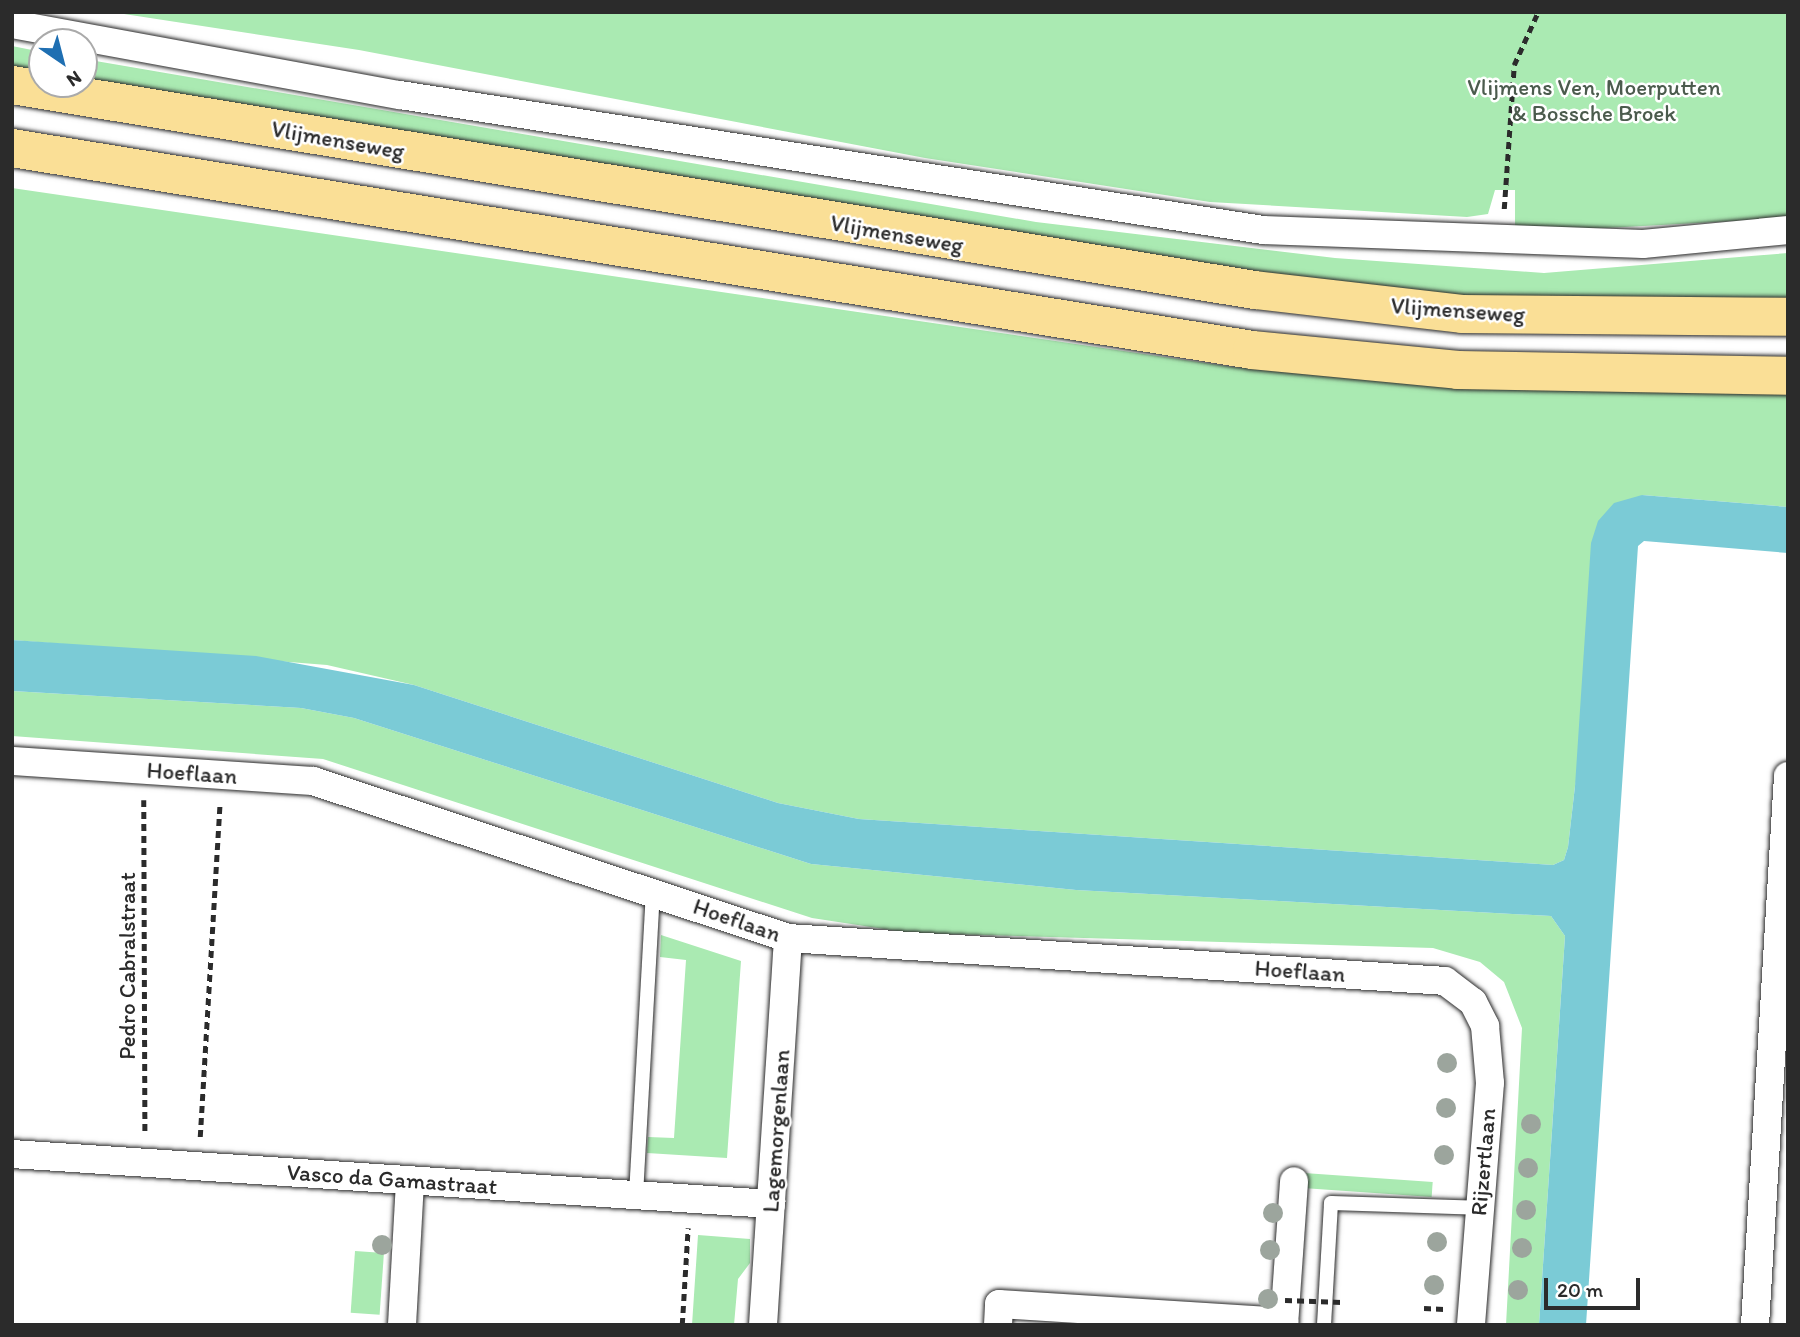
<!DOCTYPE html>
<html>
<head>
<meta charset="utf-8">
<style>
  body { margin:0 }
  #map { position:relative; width:1800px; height:1337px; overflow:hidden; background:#fff; font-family:Itim,sans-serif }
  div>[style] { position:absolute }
  .green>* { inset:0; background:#aaeab2; transform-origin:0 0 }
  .water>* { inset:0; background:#7bcbd6 }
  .path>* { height:4.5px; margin-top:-2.25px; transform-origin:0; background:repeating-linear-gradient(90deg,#2b2b2b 0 7px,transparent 0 12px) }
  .roads { filter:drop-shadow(0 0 2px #2b2b2b) drop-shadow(0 0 2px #2b2b2b) }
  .lane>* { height:14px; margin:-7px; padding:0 7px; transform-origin:7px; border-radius:7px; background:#fff }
  .street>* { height:28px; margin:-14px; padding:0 14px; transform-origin:14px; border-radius:14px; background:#fff }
  .primary>* { height:38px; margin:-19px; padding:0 19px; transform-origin:19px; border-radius:19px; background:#fadf96 }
  .path-bridge>* { height:4.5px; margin-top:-2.25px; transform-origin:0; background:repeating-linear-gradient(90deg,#2b2b2b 0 7px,transparent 0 12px) }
  .trees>* { width:20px; height:20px; margin:-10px; border-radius:50%; background:#9ca59d }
  span { translate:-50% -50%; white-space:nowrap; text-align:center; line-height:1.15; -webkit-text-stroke:5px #fff; paint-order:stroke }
  .park-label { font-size:23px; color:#4b5b4d }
  .street-label { font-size:23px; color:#2b2b2b }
  .frame { position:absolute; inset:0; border:14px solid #2b2b2b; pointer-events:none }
  .north { position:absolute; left:28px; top:28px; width:70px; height:70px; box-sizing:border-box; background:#fff; border:2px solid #aaa; border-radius:50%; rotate:145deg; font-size:19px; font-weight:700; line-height:28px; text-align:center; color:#2b2b2b }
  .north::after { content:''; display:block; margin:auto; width:24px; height:32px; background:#1f6fb2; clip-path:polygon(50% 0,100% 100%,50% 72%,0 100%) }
  .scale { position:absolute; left:1544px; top:1278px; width:96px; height:32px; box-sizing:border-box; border:4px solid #2b2b2b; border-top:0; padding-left:9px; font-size:21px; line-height:24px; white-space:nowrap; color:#2b2b2b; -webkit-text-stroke:5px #fff; paint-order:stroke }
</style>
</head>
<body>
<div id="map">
  <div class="green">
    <i style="clip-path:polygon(111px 12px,1788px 12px,1788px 218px,1515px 233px,1515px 190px,1495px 190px,1488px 214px,1467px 217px,1210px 202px,925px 158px,359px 50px)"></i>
    <i style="clip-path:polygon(12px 46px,42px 52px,42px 76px,12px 71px)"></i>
    <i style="clip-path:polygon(84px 59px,1036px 222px,1335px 258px,1544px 273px,1788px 253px,1788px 302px,1439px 300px,1198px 270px,84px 83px)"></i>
    <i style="clip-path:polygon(12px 188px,1233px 367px,1449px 385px,1788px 394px,1788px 507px,1642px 495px,1575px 786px,1568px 847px,1564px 860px,1553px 865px,859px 819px,778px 803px,414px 685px,327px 665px,12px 640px)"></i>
    <i style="clip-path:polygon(12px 691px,301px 708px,354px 718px,811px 864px,1076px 890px,1551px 916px,1565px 936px,1539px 1325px,1506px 1325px,1522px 1028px,1504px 982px,1480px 962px,1433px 948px,910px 933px,812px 918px,323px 759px,12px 736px)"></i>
    <i style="clip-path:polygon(661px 935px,741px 961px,727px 1158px,647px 1153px,648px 1137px,674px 1138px,686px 960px,660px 957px)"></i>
    <i style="left:1304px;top:1173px;width:129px;height:15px;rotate:4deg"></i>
    <i style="clip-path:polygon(698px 1235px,750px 1239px,750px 1263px,738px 1279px,734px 1325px,692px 1325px)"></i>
    <i style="left:355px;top:1251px;width:29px;height:62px;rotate:4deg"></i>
  </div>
  <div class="water">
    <i style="clip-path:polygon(1642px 495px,1788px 507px,1788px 553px,1644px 541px,1638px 546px,1586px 1325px,1539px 1325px,1565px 936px,1551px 916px,1076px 890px,811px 864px,354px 718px,301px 708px,12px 691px,12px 640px,256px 656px,414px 685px,778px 803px,859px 819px,1553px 865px,1564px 860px,1568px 847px,1575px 786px,1591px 543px,1598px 521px,1614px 503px)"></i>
  </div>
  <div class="path">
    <i style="left:1504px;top:209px;width:144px;rotate:-86deg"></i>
    <i style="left:1514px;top:65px;width:58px;rotate:-65.6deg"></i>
    <i style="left:144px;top:800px;width:334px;rotate:89.8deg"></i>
    <i style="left:200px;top:1137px;width:334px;rotate:-86.6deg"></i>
    <i style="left:1424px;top:1308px;width:20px;rotate:3deg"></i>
    <i style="left:682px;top:1325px;width:97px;rotate:-86.5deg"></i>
  </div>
  <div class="roads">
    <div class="lane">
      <i style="left:636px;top:1195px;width:303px;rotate:-86.8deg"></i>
      <i style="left:1324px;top:1325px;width:122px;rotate:-86.7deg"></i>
      <i style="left:1331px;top:1203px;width:147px;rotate:1.9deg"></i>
    </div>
    <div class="street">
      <i style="left:12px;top:24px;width:394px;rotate:10.4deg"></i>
      <i style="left:400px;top:95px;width:873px;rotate:8.89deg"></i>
      <i style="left:1263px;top:230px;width:380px;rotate:2.1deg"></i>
      <i style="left:1643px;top:244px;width:146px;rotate:-5.5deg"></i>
      <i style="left:12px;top:761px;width:302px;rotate:3.8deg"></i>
      <i style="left:313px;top:781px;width:500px;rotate:18.29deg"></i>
      <i style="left:788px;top:938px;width:658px;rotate:3.74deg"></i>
      <i style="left:1445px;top:981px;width:35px;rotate:37deg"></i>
      <i style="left:1473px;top:1002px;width:27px;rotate:63deg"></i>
      <i style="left:1485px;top:1026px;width:57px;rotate:85deg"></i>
      <i style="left:1490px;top:1083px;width:243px;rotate:94.5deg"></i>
      <i style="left:12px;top:1154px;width:761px;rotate:3.77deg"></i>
      <i style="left:402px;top:1325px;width:145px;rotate:-86.8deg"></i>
      <i style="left:763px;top:1325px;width:388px;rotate:-86.3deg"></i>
      <i style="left:998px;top:1325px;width:21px;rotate:-87deg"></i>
      <i style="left:999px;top:1304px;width:286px;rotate:3.6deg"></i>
      <i style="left:1284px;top:1325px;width:144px;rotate:-86deg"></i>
      <i style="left:1755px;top:1325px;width:550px;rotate:-86.56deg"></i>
    </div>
    <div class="primary">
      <i style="left:12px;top:85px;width:1260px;rotate:9.37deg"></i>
      <i style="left:1255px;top:290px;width:208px;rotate:6.6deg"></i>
      <i style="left:1462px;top:314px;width:326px;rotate:0.5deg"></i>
      <i style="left:12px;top:148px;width:1256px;rotate:9.25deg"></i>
      <i style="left:1252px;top:350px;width:207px;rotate:5.5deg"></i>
      <i style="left:1458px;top:370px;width:330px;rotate:1deg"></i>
    </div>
  </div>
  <div class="path-bridge">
    <i style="left:1285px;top:1300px;width:57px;rotate:2deg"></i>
  </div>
  <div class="trees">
    <i style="left:1447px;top:1063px"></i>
    <i style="left:1446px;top:1108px"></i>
    <i style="left:1531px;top:1124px"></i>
    <i style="left:1444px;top:1155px"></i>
    <i style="left:1528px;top:1168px"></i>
    <i style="left:1526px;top:1210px"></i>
    <i style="left:1273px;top:1213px"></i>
    <i style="left:1437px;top:1242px"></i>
    <i style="left:382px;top:1245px"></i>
    <i style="left:1522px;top:1248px"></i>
    <i style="left:1270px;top:1250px"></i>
    <i style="left:1434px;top:1285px"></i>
    <i style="left:1518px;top:1290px"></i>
    <i style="left:1268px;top:1299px"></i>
  </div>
  <div class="park-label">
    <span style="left:1594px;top:100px">Vlijmens Ven, Moerputten<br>&amp; Bossche Broek</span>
  </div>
  <div class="street-label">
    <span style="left:338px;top:140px;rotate:10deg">Vlijmenseweg</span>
    <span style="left:897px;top:234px;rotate:10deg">Vlijmenseweg</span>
    <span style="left:1458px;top:310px;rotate:4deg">Vlijmenseweg</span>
    <span style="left:192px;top:773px;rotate:4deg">Hoeflaan</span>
    <span style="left:737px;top:920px;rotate:19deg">Hoeflaan</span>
    <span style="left:127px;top:966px;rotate:-90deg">Pedro Cabralstraat</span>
    <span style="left:1300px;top:971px;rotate:4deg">Hoeflaan</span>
    <span style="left:776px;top:1131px;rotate:-86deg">Lagemorgenlaan</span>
    <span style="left:1483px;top:1162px;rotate:-85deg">Rijzertlaan</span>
    <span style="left:392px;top:1179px;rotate:4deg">Vasco da Gamastraat</span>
  </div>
  <div class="frame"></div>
  <div class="north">N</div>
  <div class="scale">20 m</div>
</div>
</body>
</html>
